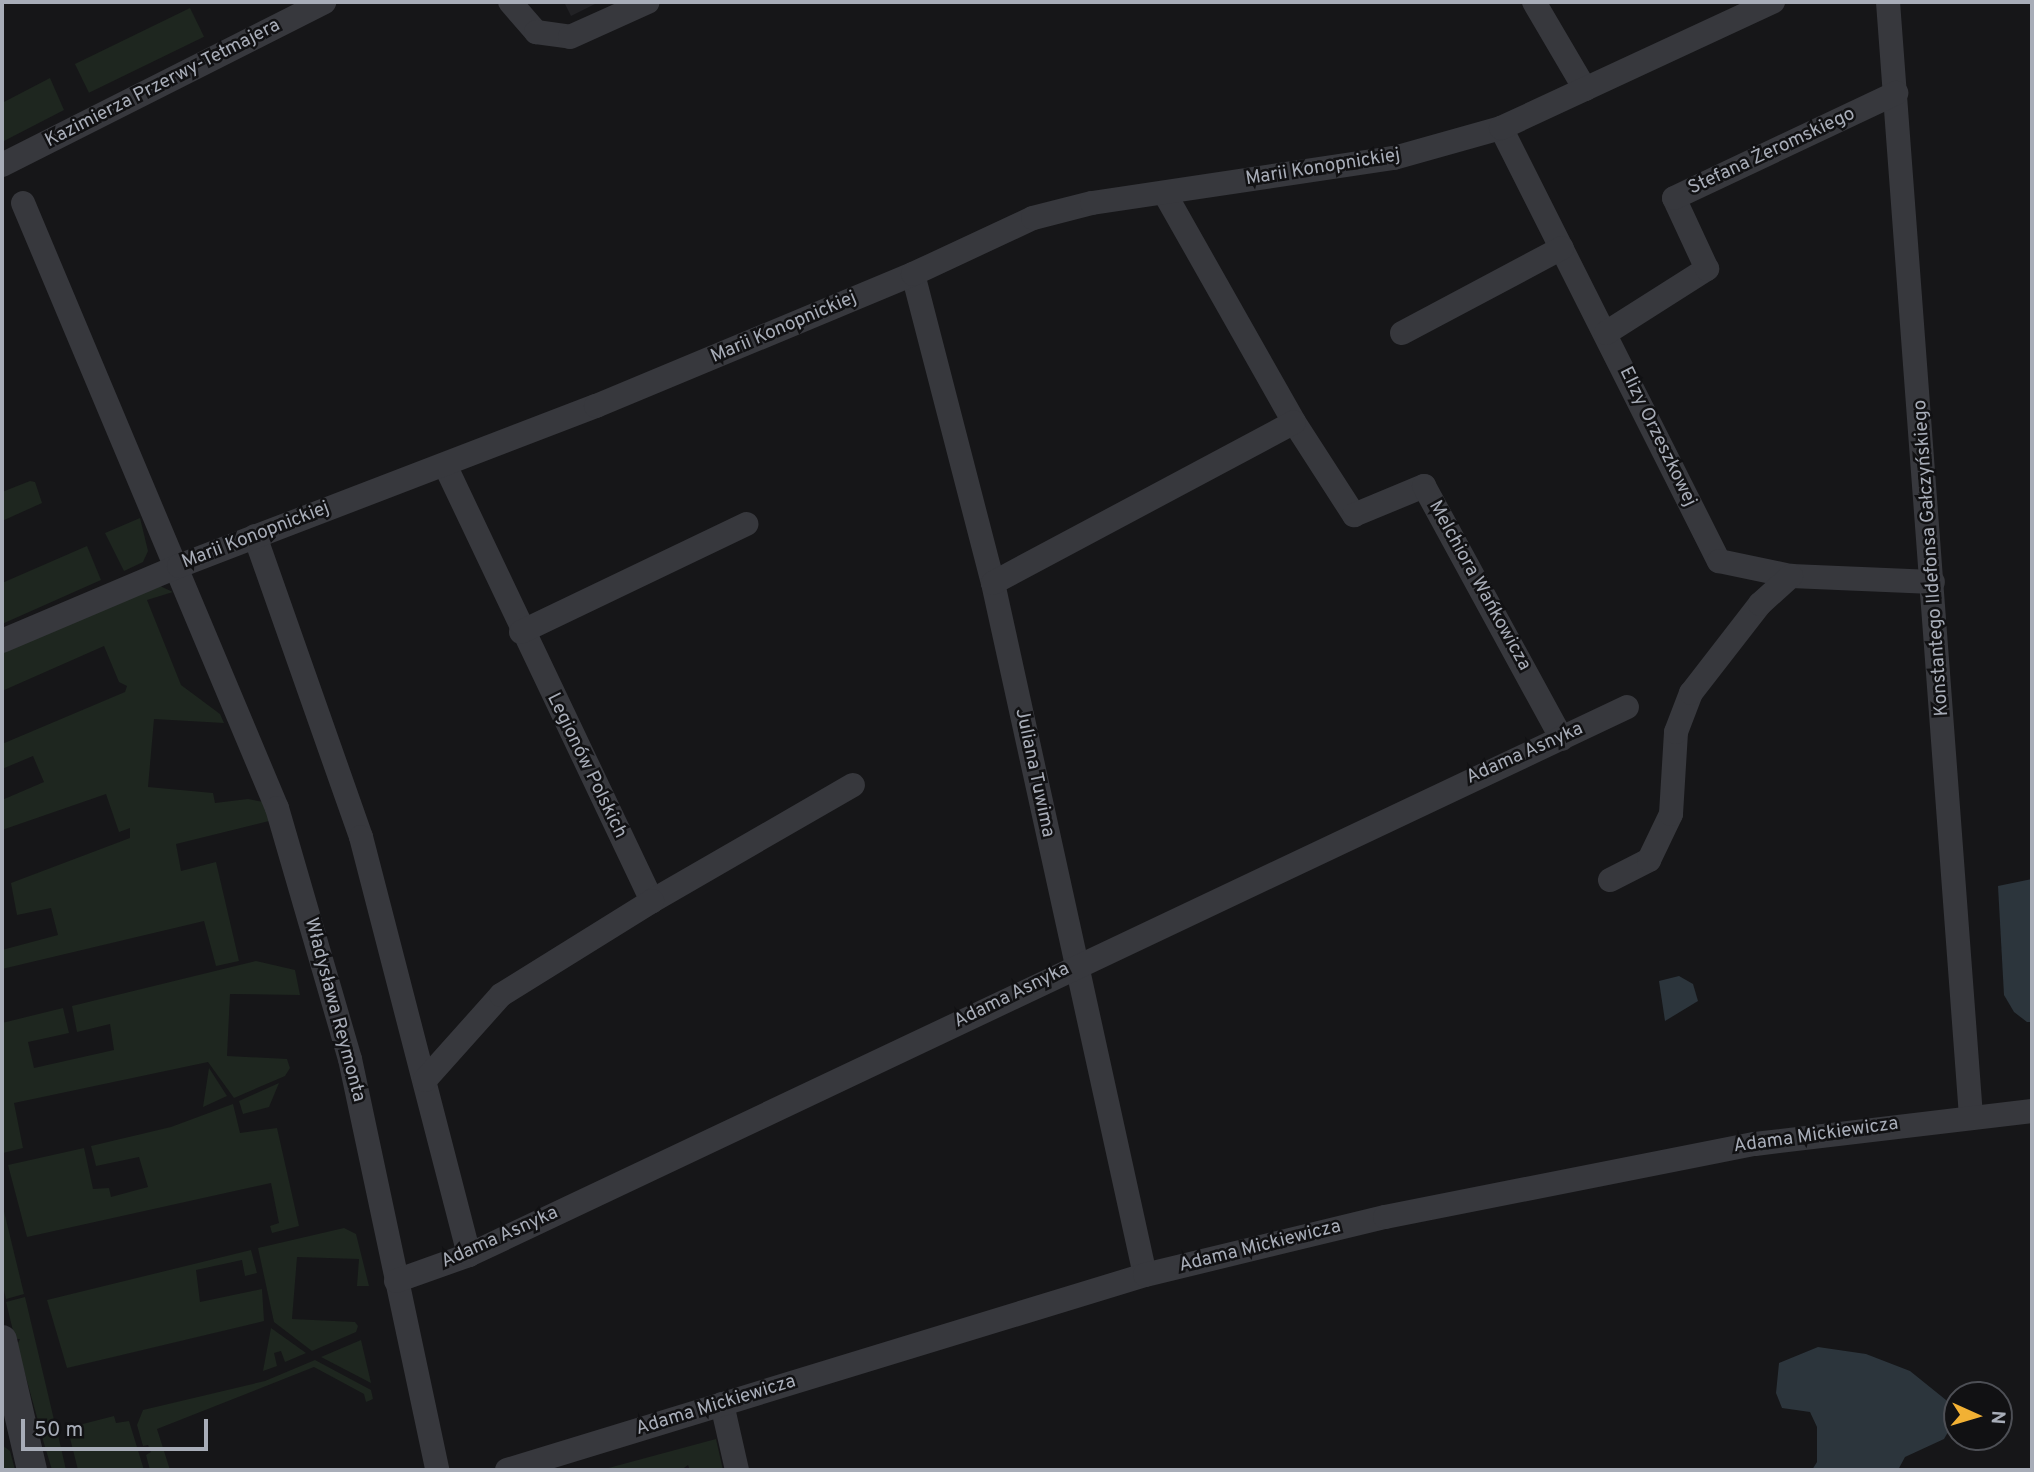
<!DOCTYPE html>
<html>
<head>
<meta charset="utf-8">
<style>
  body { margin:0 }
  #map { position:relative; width:2034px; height:1472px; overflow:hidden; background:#161618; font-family:Overpass,sans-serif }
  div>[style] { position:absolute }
  .built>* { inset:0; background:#222225 }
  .green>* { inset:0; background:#1e261f; transform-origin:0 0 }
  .water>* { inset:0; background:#2c353c }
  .minor>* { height:24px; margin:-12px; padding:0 12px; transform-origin:12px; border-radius:12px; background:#37383d }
  .tertiary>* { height:30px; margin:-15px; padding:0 15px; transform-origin:15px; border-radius:15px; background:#37383d }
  span { translate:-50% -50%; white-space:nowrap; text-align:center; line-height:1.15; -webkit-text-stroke:5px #111113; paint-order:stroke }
  .street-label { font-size:19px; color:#a8adb8 }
  .frame { position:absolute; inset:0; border:4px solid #a8adb8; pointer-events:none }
  .north { position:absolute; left:1943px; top:1381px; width:70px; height:70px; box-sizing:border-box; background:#111113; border:2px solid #4d4f55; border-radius:50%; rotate:94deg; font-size:19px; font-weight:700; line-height:28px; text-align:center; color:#a8adb8 }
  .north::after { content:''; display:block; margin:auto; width:24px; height:32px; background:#f2b134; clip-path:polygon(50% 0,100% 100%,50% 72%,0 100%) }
  .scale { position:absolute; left:21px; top:1419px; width:187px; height:32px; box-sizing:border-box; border:4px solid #a8adb8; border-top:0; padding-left:9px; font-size:21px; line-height:24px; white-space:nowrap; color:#a8adb8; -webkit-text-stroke:5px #111113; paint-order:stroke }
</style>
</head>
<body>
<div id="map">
  <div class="built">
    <i style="clip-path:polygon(564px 2px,599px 2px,571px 16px)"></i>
  </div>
  <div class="green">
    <i style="left:190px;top:8px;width:32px;height:128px;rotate:64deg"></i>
    <i style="clip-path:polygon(50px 78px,64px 110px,2px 142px,2px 103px)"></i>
    <i style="clip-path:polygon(30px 481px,35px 482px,42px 503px,2px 521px,2px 492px)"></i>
    <i style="clip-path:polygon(140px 518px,148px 551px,143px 562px,124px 571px,105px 533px)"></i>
    <i style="clip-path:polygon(87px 546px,101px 580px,2px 624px,2px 583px)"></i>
    <i style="clip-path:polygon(160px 586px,173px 592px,147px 600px,181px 685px,220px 714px,224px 723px,154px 719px,148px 787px,213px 793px,215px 803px,248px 799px,269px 803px,273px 820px,176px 844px,181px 871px,216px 862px,239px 961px,216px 966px,204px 921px,2px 969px,2px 950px,58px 935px,51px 908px,17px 915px,11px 883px,130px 838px,130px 828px,119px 832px,106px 794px,2px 830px,2px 800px,44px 782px,33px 756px,2px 769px,2px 744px,125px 692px,127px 686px,119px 682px,104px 646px,2px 691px,2px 651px)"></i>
    <i style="clip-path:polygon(256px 961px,295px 970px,300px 995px,230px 994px,227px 1056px,287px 1059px,290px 1068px,285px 1076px,234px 1098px,208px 1062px,14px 1103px,23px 1148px,3px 1153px,2px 1023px,63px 1008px,69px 1033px,28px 1042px,34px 1068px,114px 1050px,110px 1024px,77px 1032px,72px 1006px)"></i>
    <i style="clip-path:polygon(209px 1068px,227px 1096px,203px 1107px)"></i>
    <i style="clip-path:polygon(279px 1083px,269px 1107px,243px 1114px,239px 1101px)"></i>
    <i style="clip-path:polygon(233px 1104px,240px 1133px,277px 1128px,299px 1226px,272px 1233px,270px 1226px,279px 1223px,271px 1183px,27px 1237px,8px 1165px,84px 1148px,93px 1189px,109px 1188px,111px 1197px,148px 1187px,139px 1157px,96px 1166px,91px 1146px,171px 1127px)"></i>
    <i style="clip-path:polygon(2px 1203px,24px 1294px,6px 1299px,2px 1282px)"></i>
    <i style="clip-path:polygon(344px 1228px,356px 1234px,369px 1286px,357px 1286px,359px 1259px,297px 1257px,292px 1319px,355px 1322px,358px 1326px,356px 1332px,312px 1351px,274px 1322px,258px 1248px)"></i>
    <i style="clip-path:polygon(251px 1250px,257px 1273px,245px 1276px,242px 1260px,196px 1270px,200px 1302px,262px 1289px,264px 1321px,67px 1368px,47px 1300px)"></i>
    <i style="clip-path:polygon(25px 1297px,55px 1424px,40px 1428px,17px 1345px,20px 1339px,15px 1339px,6px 1302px)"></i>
    <i style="clip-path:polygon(271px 1328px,306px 1353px,285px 1362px,281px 1351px,274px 1353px,277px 1366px,263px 1371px)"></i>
    <i style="clip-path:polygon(361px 1340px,371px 1383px,321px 1357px)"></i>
    <i style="clip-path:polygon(315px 1360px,371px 1390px,373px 1399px,366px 1402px,364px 1394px,314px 1367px,157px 1429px,170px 1470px,150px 1470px,146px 1455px,151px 1452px,148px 1445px,143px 1446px,137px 1425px,143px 1410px,265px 1381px)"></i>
    <i style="clip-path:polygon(114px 1416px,116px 1423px,129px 1421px,144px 1470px,78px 1470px,69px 1434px,75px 1426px)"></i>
    <i style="clip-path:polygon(56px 1426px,66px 1470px,52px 1470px,40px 1430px)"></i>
    <i style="clip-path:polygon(716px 1439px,723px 1470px,690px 1470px,688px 1465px,681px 1470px,601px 1470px)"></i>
    <i style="clip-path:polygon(2px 1445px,10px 1451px,15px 1470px,2px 1470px)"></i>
  </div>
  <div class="water">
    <i style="clip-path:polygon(2032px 879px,2032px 1022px,2027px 1022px,2014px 1012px,2004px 995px,1998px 886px)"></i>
    <i style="clip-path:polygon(1679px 976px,1693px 984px,1698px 1001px,1665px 1021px,1659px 981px)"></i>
    <i style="clip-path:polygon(1818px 1347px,1866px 1354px,1910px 1371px,1946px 1400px,1954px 1422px,1944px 1439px,1905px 1457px,1898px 1470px,1812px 1470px,1817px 1462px,1817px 1427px,1810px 1412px,1782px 1408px,1776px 1393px,1779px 1363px)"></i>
  </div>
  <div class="minor">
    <i style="left:510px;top:2px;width:40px;rotate:49deg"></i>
    <i style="left:536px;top:32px;width:34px;rotate:8deg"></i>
    <i style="left:570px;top:37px;width:85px;rotate:-24.2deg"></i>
    <i style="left:1534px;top:2px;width:101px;rotate:59.6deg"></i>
    <i style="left:1888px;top:2px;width:1116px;rotate:85.74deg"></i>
    <i style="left:1501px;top:128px;width:485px;rotate:63.3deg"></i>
    <i style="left:1719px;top:561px;width:74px;rotate:11.8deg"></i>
    <i style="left:1791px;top:576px;width:142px;rotate:2.4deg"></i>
    <i style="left:2px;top:165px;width:361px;rotate:-26.8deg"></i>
    <i style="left:1165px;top:194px;width:262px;rotate:60.5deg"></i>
    <i style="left:1294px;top:422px;width:111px;rotate:57.2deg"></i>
    <i style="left:1354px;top:515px;width:76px;rotate:-22.5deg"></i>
    <i style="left:1424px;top:486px;width:288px;rotate:61.4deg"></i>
    <i style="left:23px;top:203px;width:656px;rotate:67.23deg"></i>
    <i style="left:277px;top:808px;width:261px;rotate:73.8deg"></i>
    <i style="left:350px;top:1059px;width:420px;rotate:78deg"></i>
    <i style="left:913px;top:274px;width:319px;rotate:75.5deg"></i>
    <i style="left:993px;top:583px;width:708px;rotate:77.61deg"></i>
    <i style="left:1402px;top:333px;width:181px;rotate:-28deg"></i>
    <i style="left:1606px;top:333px;width:120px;rotate:-32.4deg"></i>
    <i style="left:1707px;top:269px;width:78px;rotate:-114.9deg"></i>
    <i style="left:1674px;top:198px;width:246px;rotate:-25.3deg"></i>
    <i style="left:445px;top:465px;width:483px;rotate:64.6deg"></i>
    <i style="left:652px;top:901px;width:232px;rotate:-30deg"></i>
    <i style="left:255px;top:536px;width:319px;rotate:70.6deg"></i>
    <i style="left:361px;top:837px;width:432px;rotate:75.5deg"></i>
    <i style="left:993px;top:583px;width:341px;rotate:-28.1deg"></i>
    <i style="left:521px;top:632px;width:250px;rotate:-25.6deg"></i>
    <i style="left:2px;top:641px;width:192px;rotate:-23deg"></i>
    <i style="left:179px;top:566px;width:447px;rotate:-21deg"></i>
    <i style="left:596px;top:406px;width:343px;rotate:-22.6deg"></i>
    <i style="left:913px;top:274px;width:132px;rotate:-25deg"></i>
    <i style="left:1033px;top:218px;width:61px;rotate:-14.3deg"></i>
    <i style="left:1092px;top:203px;width:305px;rotate:-8.5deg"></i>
    <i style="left:1394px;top:158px;width:111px;rotate:-15.7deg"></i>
    <i style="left:1501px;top:128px;width:300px;rotate:-24.9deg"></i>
    <i style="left:1610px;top:880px;width:44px;rotate:-27.1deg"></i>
    <i style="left:1649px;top:860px;width:51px;rotate:-64.4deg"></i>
    <i style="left:1671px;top:814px;width:82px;rotate:-86.5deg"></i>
    <i style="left:1676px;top:732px;width:42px;rotate:-69deg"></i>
    <i style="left:1691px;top:693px;width:113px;rotate:-52.2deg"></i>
    <i style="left:1760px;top:604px;width:42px;rotate:-42.1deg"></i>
    <i style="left:425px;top:1080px;width:114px;rotate:-48.2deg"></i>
    <i style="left:501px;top:995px;width:178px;rotate:-31.9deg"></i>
    <i style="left:396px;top:1281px;width:77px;rotate:-19.6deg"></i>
    <i style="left:469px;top:1255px;width:1281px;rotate:-25.32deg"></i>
    <i style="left:722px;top:1404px;width:68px;rotate:77.2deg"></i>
    <i style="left:507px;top:1470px;width:667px;rotate:-17deg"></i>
    <i style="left:1145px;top:1275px;width:247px;rotate:-13.6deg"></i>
    <i style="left:1385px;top:1217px;width:377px;rotate:-11.2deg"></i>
    <i style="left:1755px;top:1144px;width:279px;rotate:-6.8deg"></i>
  </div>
  <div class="tertiary">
    <i style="left:2px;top:1340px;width:133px;rotate:77deg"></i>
  </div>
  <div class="street-label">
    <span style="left:163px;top:84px;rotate:-27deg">Kazimierza Przerwy-Tetmajera</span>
    <span style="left:1772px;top:152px;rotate:-25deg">Stefana Żeromskiego</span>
    <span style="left:1323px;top:168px;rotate:-9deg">Marii Konopnickiej</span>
    <span style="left:784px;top:328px;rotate:-23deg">Marii Konopnickiej</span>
    <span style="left:1657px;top:437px;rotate:64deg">Elizy Orzeszkowej</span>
    <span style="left:256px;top:536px;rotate:-21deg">Marii Konopnickiej</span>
    <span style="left:1932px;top:558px;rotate:-94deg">Konstantego Ildefonsa Gałczyńskiego</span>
    <span style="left:1479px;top:586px;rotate:61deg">Melchiora Wańkowicza</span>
    <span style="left:1525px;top:754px;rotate:-24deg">Adama Asnyka</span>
    <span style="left:586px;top:766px;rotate:64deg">Legionów Polskich</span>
    <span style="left:1034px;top:773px;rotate:78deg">Juliana Tuwima</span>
    <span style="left:1012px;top:996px;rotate:-26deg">Adama Asnyka</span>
    <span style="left:334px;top:1010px;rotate:75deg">Władysława Reymonta</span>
    <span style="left:1816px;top:1136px;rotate:-8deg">Adama Mickiewicza</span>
    <span style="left:500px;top:1238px;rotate:-24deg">Adama Asnyka</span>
    <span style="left:1260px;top:1247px;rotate:-14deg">Adama Mickiewicza</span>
    <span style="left:716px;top:1406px;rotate:-17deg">Adama Mickiewicza</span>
  </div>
  <div class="frame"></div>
  <div class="north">N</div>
  <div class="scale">50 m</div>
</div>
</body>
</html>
